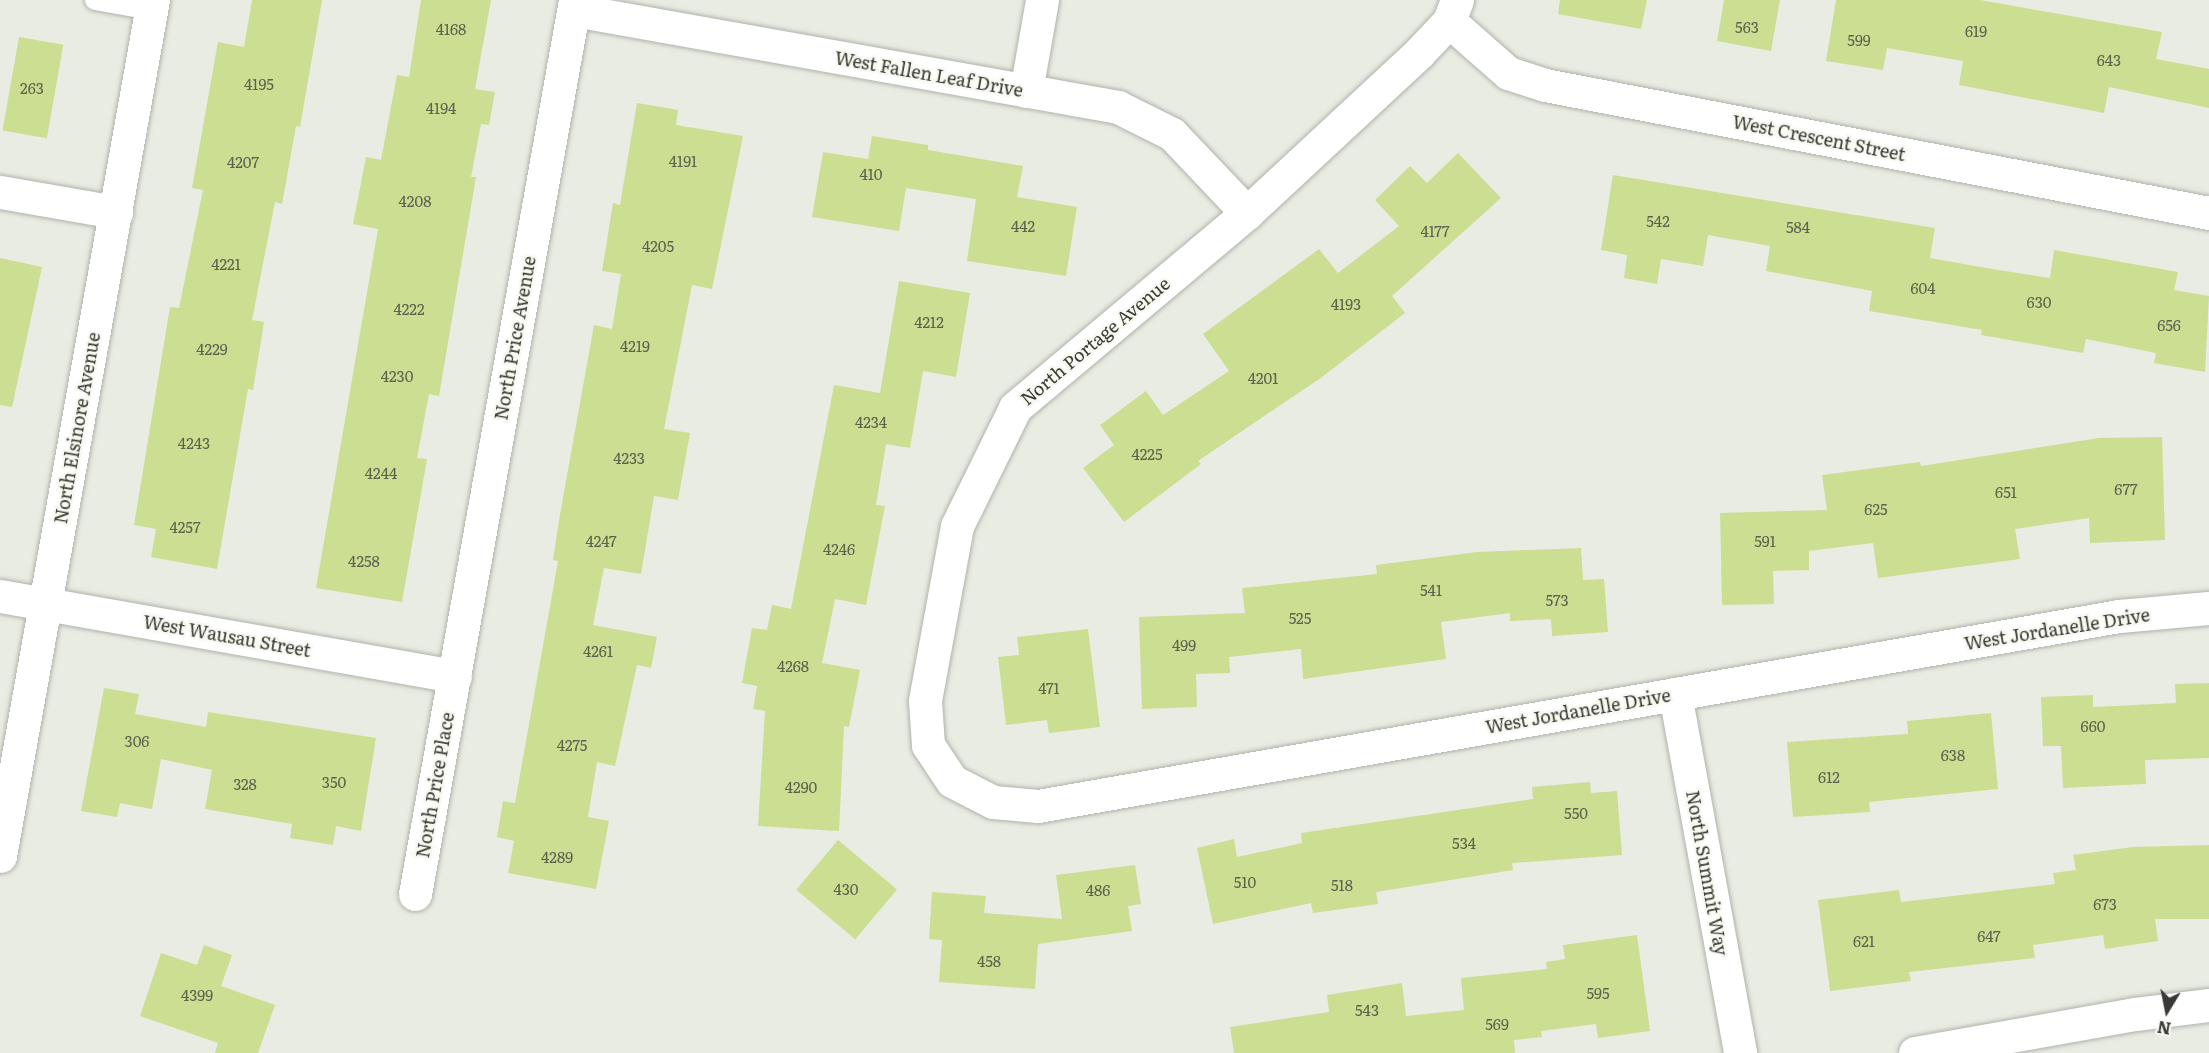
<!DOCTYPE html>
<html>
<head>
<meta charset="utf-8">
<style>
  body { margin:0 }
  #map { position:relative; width:2209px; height:1053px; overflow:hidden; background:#e9ece3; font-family:Literata,serif }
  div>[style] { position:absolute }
  .building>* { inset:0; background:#cbde92; transform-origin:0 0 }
  .roads { filter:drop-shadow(0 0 2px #b0b3a9) drop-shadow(0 0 2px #b0b3a9) }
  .lane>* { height:20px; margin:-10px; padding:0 10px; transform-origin:10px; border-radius:10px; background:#fff }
  .street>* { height:33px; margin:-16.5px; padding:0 16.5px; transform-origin:16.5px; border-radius:16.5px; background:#fff }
  .secondary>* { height:33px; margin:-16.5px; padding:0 16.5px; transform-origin:16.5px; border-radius:16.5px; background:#fff }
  span { translate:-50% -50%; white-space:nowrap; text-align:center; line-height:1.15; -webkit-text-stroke:5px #f7f9f0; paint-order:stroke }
  .number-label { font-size:15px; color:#5e634d }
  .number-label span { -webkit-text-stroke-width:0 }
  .street-label { font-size:18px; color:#393a36 }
  .north { position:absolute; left:2137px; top:981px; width:60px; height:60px; -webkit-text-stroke:4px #f7f9f0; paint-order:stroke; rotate:190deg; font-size:16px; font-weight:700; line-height:24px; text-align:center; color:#393a36 }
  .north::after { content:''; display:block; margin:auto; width:21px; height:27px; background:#393a36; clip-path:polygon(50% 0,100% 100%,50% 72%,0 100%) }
</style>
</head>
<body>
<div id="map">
  <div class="building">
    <i style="clip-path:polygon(252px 0,322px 0,300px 127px,296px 126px,282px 204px,275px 202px,252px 320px,264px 322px,253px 390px,248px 389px,217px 569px,151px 557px,156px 529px,134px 525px,170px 307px,179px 308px,203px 190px,192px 188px,218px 42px,244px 47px)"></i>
    <i style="clip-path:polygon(421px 0,491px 0,475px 89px,495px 92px,489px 125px,481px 124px,471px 177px,476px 177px,439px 396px,429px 394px,417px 458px,427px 459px,402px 602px,316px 588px,378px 229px,353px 224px,366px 157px,381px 160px,397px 75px,409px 77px)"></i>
    <i style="clip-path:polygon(1560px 0,1647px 0,1641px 29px,1558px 14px)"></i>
    <i style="clip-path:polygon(1724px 0,1780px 0,1771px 51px,1717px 41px)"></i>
    <i style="clip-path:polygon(1836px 0,1980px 0,2162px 32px,2156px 59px,2209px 69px,2209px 108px,2109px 87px,2104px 113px,1959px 85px,1963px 61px,1887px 48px,1883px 70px,1826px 61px)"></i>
    <i style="left:19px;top:37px;width:45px;height:95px;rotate:10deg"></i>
    <i style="clip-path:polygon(637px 103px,678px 110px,676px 125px,743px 136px,712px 289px,692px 285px,664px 429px,690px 433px,678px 500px,654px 496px,641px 574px,604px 568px,593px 625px,657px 637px,651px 668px,637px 665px,615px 766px,597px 762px,588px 817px,609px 821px,596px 889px,508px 873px,514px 841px,497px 837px,503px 801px,515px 803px,558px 561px,553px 560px,559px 520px,594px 325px,612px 329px,621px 274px,602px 271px,613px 203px,620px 205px)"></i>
    <i style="clip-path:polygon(872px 136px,928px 145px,928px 150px,1023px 166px,1017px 197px,1077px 207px,1066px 276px,967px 261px,976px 199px,906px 188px,899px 231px,812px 217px,823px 152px,868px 159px)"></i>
    <i style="clip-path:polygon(1458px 153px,1501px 198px,1392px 296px,1405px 313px,1322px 377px,1198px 461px,1201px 464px,1124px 522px,1083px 468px,1114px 445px,1100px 425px,1146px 391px,1163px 415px,1229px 371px,1203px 334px,1319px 249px,1338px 273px,1399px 226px,1375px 200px,1410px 166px,1427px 183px)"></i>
    <i style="clip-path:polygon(1613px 175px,1935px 228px,1930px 258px,1992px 269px,2050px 278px,2054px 250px,2178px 272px,2174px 290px,2209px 296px,2205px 372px,2154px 363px,2156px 353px,2086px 339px,2083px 353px,1981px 335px,1982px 330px,1869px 311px,1872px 291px,1766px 271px,1770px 246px,1708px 235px,1703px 266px,1661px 259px,1657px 284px,1624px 278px,1627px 255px,1601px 250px)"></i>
    <i style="clip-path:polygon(0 258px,42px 267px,12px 407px,0 405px)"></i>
    <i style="clip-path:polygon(899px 281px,970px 293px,956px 377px,923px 371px,910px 448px,886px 444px,876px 505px,885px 506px,866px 605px,835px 599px,822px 663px,860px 670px,849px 727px,844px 726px,839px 831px,758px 826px,765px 711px,753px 709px,757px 686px,742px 683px,752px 628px,767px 630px,772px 605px,791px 609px,834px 385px,880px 393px)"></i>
    <i style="clip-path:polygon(2162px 437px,2165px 540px,2090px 543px,2089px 518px,2015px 529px,2020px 559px,1878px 578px,1873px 543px,1809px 551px,1809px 570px,1773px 571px,1774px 604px,1722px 605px,1720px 513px,1827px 510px,1822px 475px,1920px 462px,1921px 466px,2099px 438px)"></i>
    <i style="clip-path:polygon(1581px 548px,1583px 580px,1604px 579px,1608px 632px,1552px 636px,1551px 619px,1510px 621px,1510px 613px,1441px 622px,1446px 659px,1303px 679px,1301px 649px,1229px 657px,1230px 673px,1196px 674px,1197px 707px,1142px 709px,1139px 617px,1245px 613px,1242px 588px,1377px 574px,1376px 565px,1477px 552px)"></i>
    <i style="clip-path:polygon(1088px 629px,1100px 727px,1049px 733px,1047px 720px,1006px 725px,998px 657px,1019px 655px,1017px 637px)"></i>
    <i style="clip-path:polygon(2209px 683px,2209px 758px,2145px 760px,2146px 784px,2063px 788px,2061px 746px,2043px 746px,2041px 697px,2093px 695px,2093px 707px,2176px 703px,2175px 684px)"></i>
    <i style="clip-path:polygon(104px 688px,139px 694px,135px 714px,206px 727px,208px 712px,376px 738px,361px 831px,336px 826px,333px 845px,290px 838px,292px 824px,205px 809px,212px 770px,161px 759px,152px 809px,120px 803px,117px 817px,81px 811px)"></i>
    <i style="clip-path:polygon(1991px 713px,1998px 789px,1869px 802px,1870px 812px,1793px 817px,1787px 742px,1908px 734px,1907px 721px)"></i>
    <i style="clip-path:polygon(1590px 782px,1591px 793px,1617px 791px,1622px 855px,1512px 863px,1513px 870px,1376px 892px,1378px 904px,1313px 913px,1311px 903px,1213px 924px,1197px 848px,1234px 839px,1237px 857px,1302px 843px,1301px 833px,1533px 799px,1532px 787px)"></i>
    <i style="left:838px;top:840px;width:77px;height:65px;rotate:40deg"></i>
    <i style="clip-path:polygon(2209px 845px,2209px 919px,2155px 919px,2158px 941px,2105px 949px,2103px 935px,2033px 945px,2035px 958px,1909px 972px,1911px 981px,1830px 991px,1818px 900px,1899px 890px,1901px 902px,2055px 884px,2053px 873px,2076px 870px,2073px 855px,2133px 847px)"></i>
    <i style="clip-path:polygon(1135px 865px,1141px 904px,1128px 906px,1132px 931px,1038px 944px,1035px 989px,939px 982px,942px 940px,929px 939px,932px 892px,986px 896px,984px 913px,1062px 919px,1056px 875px)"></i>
    <i style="clip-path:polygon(1637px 935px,1650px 1031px,1598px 1038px,1596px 1024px,1541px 1031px,1542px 1037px,1514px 1040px,1515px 1053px,1234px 1053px,1230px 1027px,1329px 1012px,1327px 995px,1402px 983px,1406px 1016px,1464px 1010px,1461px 978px,1547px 969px,1546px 962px,1565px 959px,1563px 945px)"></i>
    <i style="clip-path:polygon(204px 945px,232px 955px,221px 986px,275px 1005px,258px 1053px,215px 1053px,218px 1043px,140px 1016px,161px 953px,197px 965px)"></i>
  </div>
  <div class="roads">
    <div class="lane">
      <i style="left:95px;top:0;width:58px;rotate:10deg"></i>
    </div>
    <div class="street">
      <i style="left:1457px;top:0;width:22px;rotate:111deg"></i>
      <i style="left:1449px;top:21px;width:44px;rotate:133.2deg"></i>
      <i style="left:1419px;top:53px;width:235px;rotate:137.1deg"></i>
      <i style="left:1247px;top:213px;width:303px;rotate:140deg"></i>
      <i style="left:1015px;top:408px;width:131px;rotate:116.2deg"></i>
      <i style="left:957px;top:526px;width:178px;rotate:100.4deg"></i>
      <i style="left:925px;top:701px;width:44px;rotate:86.1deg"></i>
      <i style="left:928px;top:745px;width:43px;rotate:56.3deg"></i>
      <i style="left:952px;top:781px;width:46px;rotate:27.1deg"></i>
      <i style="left:993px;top:802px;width:45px;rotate:5.1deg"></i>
      <i style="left:1038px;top:806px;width:1098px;rotate:-9.97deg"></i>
      <i style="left:2119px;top:616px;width:90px;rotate:-5.1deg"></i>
      <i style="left:574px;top:10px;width:553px;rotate:10.11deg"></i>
      <i style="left:1118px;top:107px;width:60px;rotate:26.6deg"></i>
      <i style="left:1172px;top:134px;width:109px;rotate:46.5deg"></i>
      <i style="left:1449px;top:21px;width:79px;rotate:41.4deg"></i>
      <i style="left:1508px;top:73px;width:39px;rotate:18deg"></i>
      <i style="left:1545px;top:85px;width:676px;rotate:10.91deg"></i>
      <i style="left:1026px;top:91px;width:92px;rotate:-80deg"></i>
      <i style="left:0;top:192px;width:118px;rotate:9.8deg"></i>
      <i style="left:0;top:596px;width:462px;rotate:10deg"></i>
      <i style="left:0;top:856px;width:870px;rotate:-79.87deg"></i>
      <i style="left:415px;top:894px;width:908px;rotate:-79.85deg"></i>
      <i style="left:1915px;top:1053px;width:223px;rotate:-10.1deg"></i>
      <i style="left:2135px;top:1014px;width:75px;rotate:-6.9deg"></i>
    </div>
    <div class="secondary">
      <i style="left:1675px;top:694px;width:365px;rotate:79.7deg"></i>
    </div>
  </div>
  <div class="number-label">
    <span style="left:1747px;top:27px">563</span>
    <span style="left:451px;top:29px">4168</span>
    <span style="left:1976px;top:31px">619</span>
    <span style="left:1859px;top:40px">599</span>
    <span style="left:2109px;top:60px">643</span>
    <span style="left:259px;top:84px">4195</span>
    <span style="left:32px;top:88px">263</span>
    <span style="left:441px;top:108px">4194</span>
    <span style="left:683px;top:161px">4191</span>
    <span style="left:243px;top:162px">4207</span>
    <span style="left:871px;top:174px">410</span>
    <span style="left:415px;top:201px">4208</span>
    <span style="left:1658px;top:221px">542</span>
    <span style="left:1023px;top:226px">442</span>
    <span style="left:1798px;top:227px">584</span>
    <span style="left:1435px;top:231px">4177</span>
    <span style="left:658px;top:246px">4205</span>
    <span style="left:226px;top:264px">4221</span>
    <span style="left:1923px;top:288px">604</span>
    <span style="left:2039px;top:302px">630</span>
    <span style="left:1346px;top:304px">4193</span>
    <span style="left:409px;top:309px">4222</span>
    <span style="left:929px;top:322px">4212</span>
    <span style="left:2169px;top:325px">656</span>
    <span style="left:635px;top:346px">4219</span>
    <span style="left:212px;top:349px">4229</span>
    <span style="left:397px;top:376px">4230</span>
    <span style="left:1263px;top:378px">4201</span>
    <span style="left:871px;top:422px">4234</span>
    <span style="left:194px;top:443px">4243</span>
    <span style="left:1147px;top:454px">4225</span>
    <span style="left:629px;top:458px">4233</span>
    <span style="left:381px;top:473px">4244</span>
    <span style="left:2126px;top:489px">677</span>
    <span style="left:2006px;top:492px">651</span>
    <span style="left:1876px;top:509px">625</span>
    <span style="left:185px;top:527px">4257</span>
    <span style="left:601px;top:541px">4247</span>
    <span style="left:1765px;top:541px">591</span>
    <span style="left:839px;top:549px">4246</span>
    <span style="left:364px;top:561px">4258</span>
    <span style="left:1431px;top:590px">541</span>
    <span style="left:1557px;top:600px">573</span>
    <span style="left:1300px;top:618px">525</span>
    <span style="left:1184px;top:645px">499</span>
    <span style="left:598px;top:651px">4261</span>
    <span style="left:793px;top:666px">4268</span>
    <span style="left:1049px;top:688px">471</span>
    <span style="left:2093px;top:726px">660</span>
    <span style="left:137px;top:741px">306</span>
    <span style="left:572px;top:745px">4275</span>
    <span style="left:1953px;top:755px">638</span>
    <span style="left:1829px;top:777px">612</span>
    <span style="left:334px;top:782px">350</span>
    <span style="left:245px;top:784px">328</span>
    <span style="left:801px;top:787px">4290</span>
    <span style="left:1576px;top:813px">550</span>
    <span style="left:1464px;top:843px">534</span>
    <span style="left:557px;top:857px">4289</span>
    <span style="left:1245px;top:882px">510</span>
    <span style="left:1342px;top:885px">518</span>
    <span style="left:846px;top:889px">430</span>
    <span style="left:1098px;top:890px">486</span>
    <span style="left:2105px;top:904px">673</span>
    <span style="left:1989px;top:936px">647</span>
    <span style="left:1864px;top:941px">621</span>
    <span style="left:989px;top:961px">458</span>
    <span style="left:1598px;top:993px">595</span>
    <span style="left:197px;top:995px">4399</span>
    <span style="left:1367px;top:1010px">543</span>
    <span style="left:1497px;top:1024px">569</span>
  </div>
  <div class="street-label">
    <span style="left:929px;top:74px;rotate:10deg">West Fallen Leaf Drive</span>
    <span style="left:1819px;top:138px;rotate:11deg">West Crescent Street</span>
    <span style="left:515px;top:338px;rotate:-80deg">North Price Avenue</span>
    <span style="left:1095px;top:341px;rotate:-40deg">North Portage Avenue</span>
    <span style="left:77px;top:428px;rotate:-80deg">North Elsinore Avenue</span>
    <span style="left:2057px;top:629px;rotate:-9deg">West Jordanelle Drive</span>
    <span style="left:227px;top:636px;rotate:10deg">West Wausau Street</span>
    <span style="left:1578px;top:711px;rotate:-10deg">West Jordanelle Drive</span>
    <span style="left:435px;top:785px;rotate:-80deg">North Price Place</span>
    <span style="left:1707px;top:873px;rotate:80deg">North Summit Way</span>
  </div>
  <div class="north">N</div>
</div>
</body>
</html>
